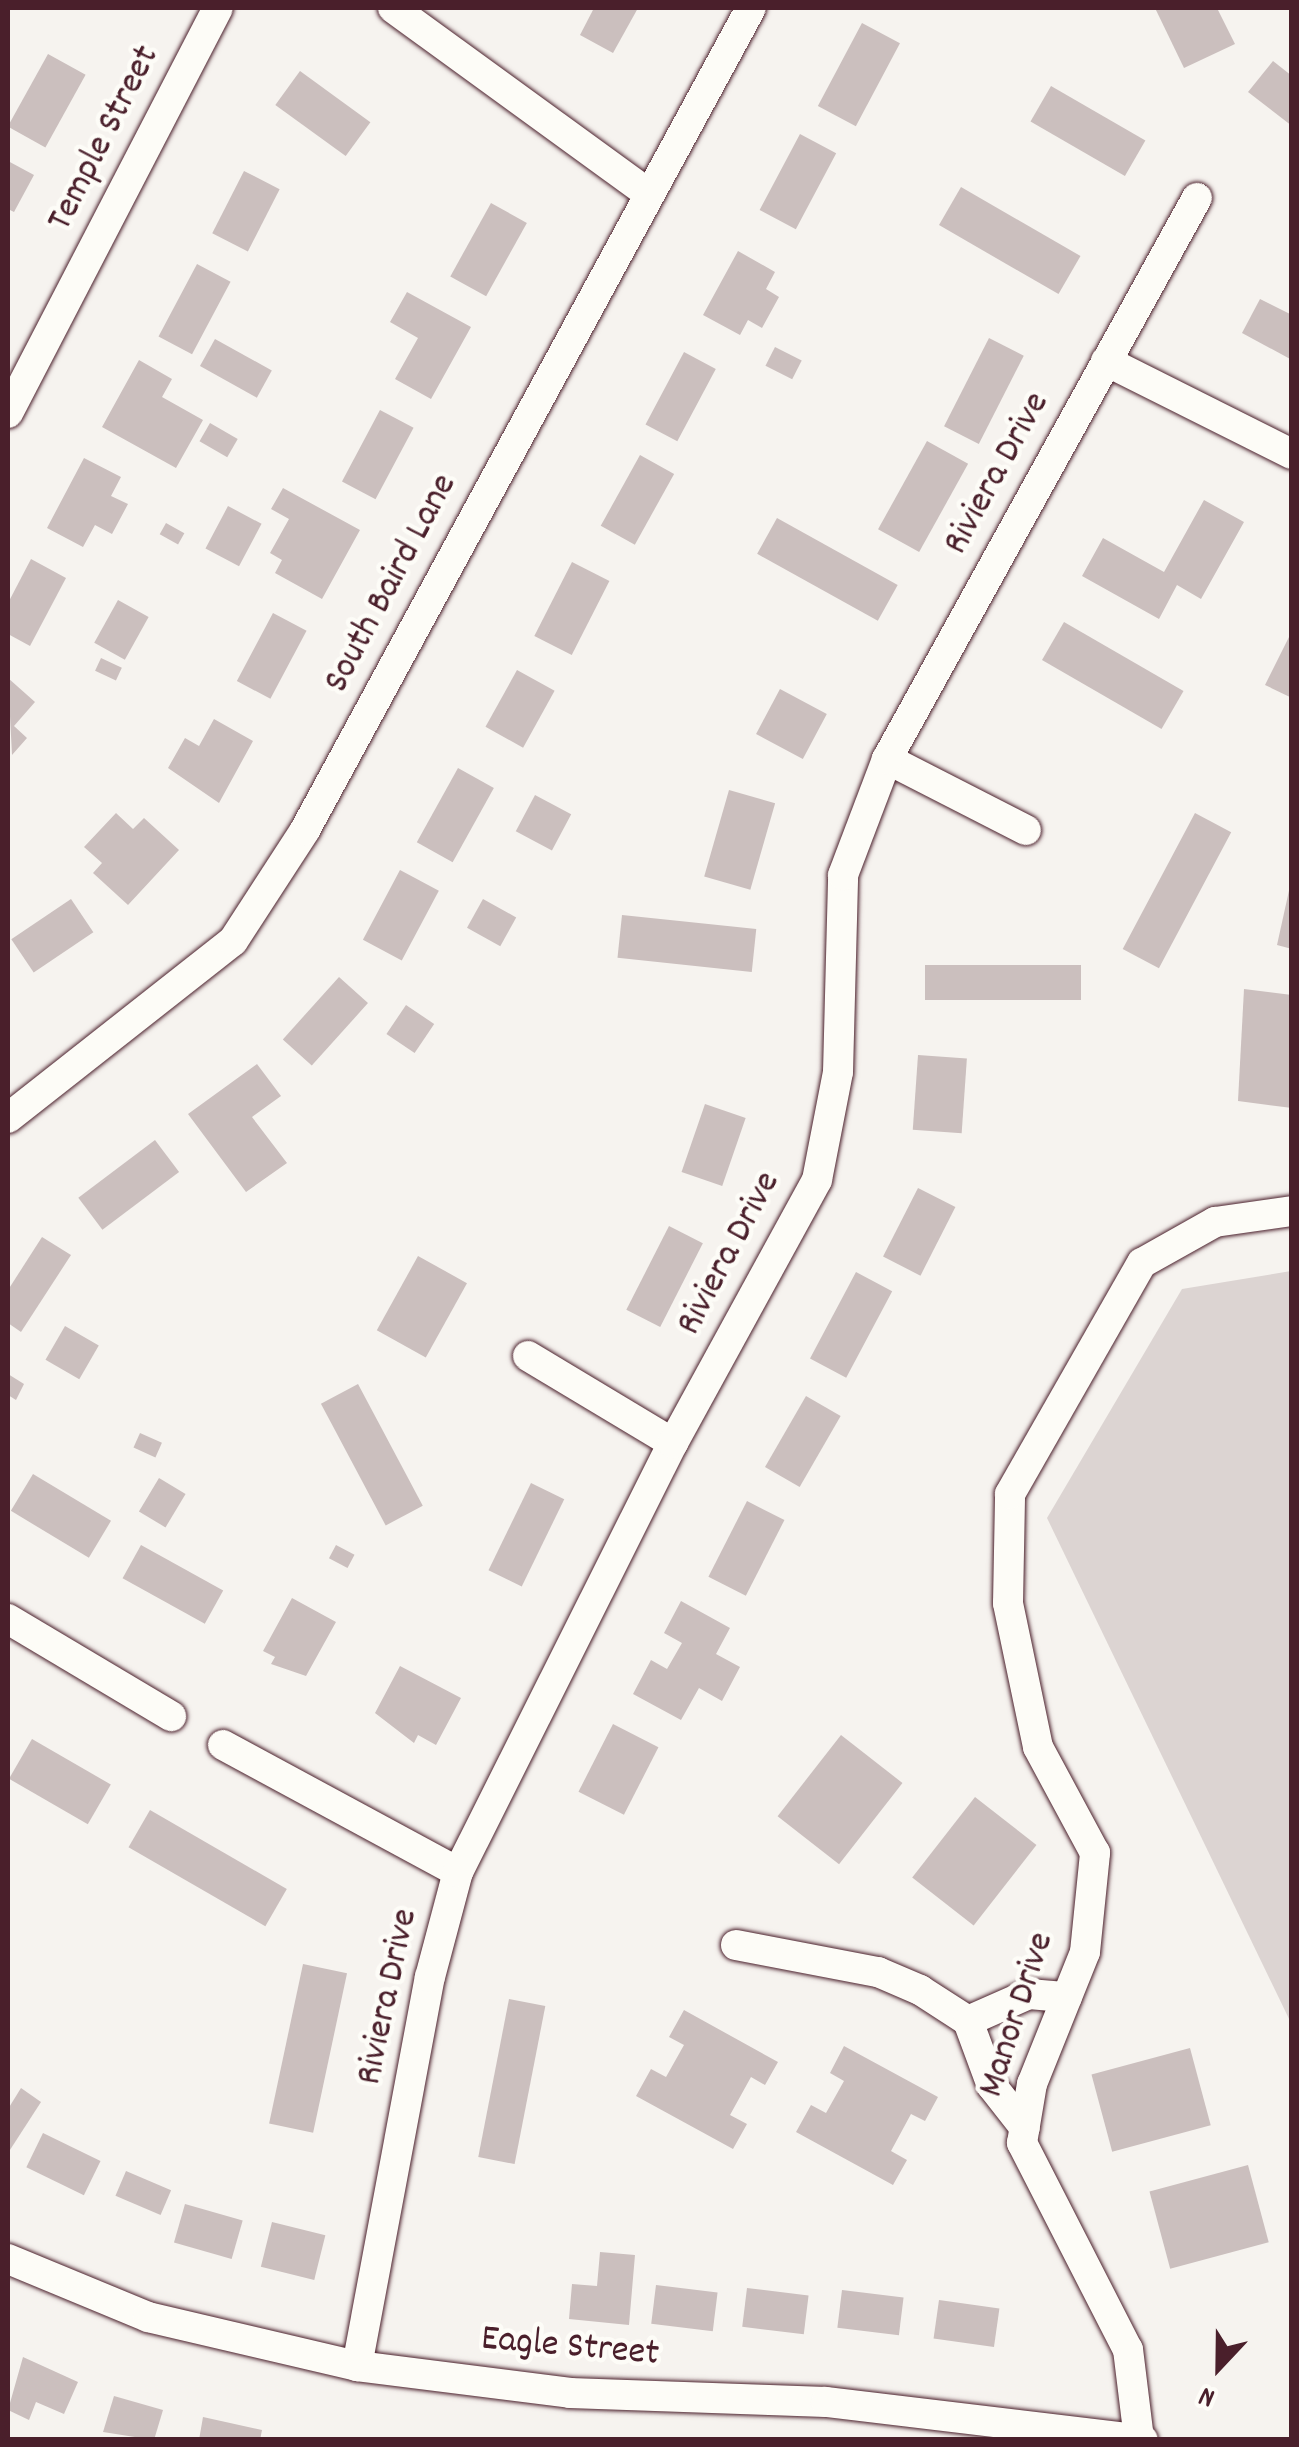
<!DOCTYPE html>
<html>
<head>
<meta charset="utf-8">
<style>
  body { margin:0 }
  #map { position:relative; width:1299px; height:2447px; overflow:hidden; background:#f6f3ef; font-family:Dekko,sans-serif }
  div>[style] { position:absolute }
  .green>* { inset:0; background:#dcd4d2 }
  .building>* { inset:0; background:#cbbfbe; transform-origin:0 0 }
  .roads { filter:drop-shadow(0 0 2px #4a1f2b) drop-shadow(0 0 2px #4a1f2b) }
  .street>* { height:30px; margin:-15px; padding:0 15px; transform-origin:15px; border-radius:15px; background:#fdfcf7 }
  span { translate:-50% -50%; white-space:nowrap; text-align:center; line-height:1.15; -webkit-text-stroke:9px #fdfcf7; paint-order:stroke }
  .street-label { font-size:38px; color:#4a1f2b }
  .frame { position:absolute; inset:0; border:10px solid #4a1f2b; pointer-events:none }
  .north { position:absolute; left:1169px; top:2317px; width:100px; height:100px; -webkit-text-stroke:8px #fdfcf7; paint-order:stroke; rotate:202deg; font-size:28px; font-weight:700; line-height:40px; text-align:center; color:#4a1f2b }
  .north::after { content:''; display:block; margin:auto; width:35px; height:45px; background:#4a1f2b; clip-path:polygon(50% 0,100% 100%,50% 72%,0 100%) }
</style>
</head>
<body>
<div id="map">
  <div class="green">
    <i style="clip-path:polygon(1291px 1271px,1292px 1271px,1291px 2023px,1047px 1518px,1182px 1289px)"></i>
  </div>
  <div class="building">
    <i style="clip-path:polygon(594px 8px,638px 8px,613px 53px,580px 35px)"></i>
    <i style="clip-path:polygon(1155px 8px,1217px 8px,1235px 44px,1184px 68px)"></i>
    <i style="left:862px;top:23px;width:43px;height:94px;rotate:28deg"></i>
    <i style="left:48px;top:54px;width:43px;height:83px;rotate:29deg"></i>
    <i style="clip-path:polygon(1273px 61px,1292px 76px,1292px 126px,1248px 92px)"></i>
    <i style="left:300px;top:71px;width:87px;height:42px;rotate:36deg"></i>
    <i style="left:1051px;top:86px;width:109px;height:41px;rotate:30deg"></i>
    <i style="left:800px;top:134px;width:41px;height:86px;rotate:28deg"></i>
    <i style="clip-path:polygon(8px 161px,34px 175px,14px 212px,8px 209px)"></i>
    <i style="left:244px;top:171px;width:40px;height:70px;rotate:27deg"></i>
    <i style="left:961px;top:187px;width:138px;height:44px;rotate:30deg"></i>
    <i style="left:491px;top:203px;width:41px;height:84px;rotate:29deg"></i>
    <i style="clip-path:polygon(738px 251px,775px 272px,766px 289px,779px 297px,762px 328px,748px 320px,740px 335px,703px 315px)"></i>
    <i style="left:197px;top:264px;width:38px;height:82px;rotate:28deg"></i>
    <i style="clip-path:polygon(407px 292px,471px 327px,431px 399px,395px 379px,418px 338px,390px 322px)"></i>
    <i style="clip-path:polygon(1260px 299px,1292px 315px,1292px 360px,1242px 333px)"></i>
    <i style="left:989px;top:338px;width:39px;height:99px;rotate:27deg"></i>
    <i style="left:215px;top:339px;width:65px;height:31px;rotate:29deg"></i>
    <i style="left:775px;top:347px;width:30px;height:21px;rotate:27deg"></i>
    <i style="left:684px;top:352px;width:36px;height:82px;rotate:28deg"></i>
    <i style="clip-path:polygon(139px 360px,172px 379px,162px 397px,203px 420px,176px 468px,102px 427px)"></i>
    <i style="left:380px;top:410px;width:38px;height:81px;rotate:28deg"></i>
    <i style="left:210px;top:423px;width:32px;height:21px;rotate:30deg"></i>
    <i style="left:927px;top:441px;width:47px;height:101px;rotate:29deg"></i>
    <i style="left:640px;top:455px;width:39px;height:81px;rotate:29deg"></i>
    <i style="clip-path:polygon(84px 458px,121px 477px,111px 496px,128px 504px,112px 534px,95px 525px,83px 547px,47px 528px)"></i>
    <i style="clip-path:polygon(283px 488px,360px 530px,322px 599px,275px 573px,282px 560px,270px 553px,289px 519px,271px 509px)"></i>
    <i style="clip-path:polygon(1204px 500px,1244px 522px,1201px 599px,1177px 585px,1159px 619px,1082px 576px,1103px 538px,1164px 572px)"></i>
    <i style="left:228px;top:506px;width:38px;height:48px;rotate:28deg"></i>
    <i style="left:777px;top:518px;width:138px;height:41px;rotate:29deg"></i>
    <i style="left:166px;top:523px;width:21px;height:13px;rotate:29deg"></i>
    <i style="clip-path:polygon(31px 559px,66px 578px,30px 646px,8px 634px,8px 603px)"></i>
    <i style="left:572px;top:562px;width:42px;height:83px;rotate:27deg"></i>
    <i style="left:118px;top:600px;width:35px;height:49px;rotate:29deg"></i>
    <i style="left:273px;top:613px;width:38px;height:77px;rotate:28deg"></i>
    <i style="left:1064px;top:622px;width:138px;height:44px;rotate:30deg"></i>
    <i style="clip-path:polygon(1292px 631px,1292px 698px,1265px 685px)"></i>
    <i style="left:101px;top:658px;width:23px;height:14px;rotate:25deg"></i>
    <i style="left:517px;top:670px;width:43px;height:65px;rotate:29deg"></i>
    <i style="clip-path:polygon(8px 678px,35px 702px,14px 726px,27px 738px,12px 755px)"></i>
    <i style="left:780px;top:689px;width:53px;height:51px;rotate:28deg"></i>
    <i style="clip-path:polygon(214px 719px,253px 741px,219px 803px,168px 768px,185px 738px,199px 746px)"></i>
    <i style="left:458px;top:768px;width:41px;height:85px;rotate:29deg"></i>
    <i style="left:729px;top:790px;width:48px;height:90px;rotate:16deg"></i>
    <i style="left:535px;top:795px;width:41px;height:41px;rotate:28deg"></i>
    <i style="clip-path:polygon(116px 813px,133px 829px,144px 818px,179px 850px,128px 905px,93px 873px,102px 863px,84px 847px)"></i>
    <i style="left:1195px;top:813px;width:41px;height:154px;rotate:28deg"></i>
    <i style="left:400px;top:870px;width:44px;height:79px;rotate:28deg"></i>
    <i style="clip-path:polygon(1290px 886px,1292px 886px,1292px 949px,1277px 945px)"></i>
    <i style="left:71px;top:899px;width:40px;height:72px;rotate:56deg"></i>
    <i style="left:483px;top:899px;width:38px;height:33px;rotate:29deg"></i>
    <i style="left:622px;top:915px;width:135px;height:43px;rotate:6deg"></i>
    <i style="left:1081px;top:965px;width:35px;height:156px;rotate:90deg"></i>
    <i style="left:339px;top:977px;width:39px;height:84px;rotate:42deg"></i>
    <i style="clip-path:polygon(1244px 989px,1292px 995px,1292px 1108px,1238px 1101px)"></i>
    <i style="left:406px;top:1005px;width:34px;height:35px;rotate:34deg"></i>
    <i style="left:918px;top:1055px;width:49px;height:75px;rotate:4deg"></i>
    <i style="clip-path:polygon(257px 1064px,281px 1096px,252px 1117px,287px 1163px,246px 1192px,188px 1114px)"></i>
    <i style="left:705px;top:1104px;width:43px;height:72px;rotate:19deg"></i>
    <i style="left:155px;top:1140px;width:40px;height:96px;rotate:53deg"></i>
    <i style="left:918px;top:1188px;width:42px;height:77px;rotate:27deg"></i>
    <i style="left:669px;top:1226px;width:38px;height:94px;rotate:27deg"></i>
    <i style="clip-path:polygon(42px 1237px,71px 1255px,21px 1332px,8px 1323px,8px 1290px)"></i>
    <i style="left:418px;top:1256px;width:56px;height:85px;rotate:29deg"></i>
    <i style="left:856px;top:1272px;width:41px;height:98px;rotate:28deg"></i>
    <i style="left:65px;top:1326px;width:39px;height:39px;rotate:30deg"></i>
    <i style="clip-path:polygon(8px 1374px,24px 1384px,16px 1400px,8px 1395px)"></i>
    <i style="left:358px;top:1384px;width:138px;height:42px;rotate:62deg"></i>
    <i style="left:806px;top:1396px;width:40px;height:82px;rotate:30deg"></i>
    <i style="left:140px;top:1433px;width:24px;height:16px;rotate:24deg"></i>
    <i style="left:33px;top:1474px;width:91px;height:43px;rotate:31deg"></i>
    <i style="left:159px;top:1478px;width:31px;height:39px;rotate:31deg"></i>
    <i style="left:531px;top:1483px;width:37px;height:97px;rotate:26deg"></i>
    <i style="left:747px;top:1501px;width:42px;height:85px;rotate:27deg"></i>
    <i style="left:141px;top:1545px;width:94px;height:38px;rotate:29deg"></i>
    <i style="left:336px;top:1545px;width:21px;height:15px;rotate:28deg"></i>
    <i style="clip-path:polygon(292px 1598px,336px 1622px,306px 1676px,271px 1664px,275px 1657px,263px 1651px)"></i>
    <i style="clip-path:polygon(681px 1601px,730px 1628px,716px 1654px,740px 1667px,722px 1701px,699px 1688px,681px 1720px,633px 1694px,651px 1660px,667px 1669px,682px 1643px,664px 1633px)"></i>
    <i style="clip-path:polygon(400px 1666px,461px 1698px,436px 1745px,418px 1735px,414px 1743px,375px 1713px)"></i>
    <i style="left:613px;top:1724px;width:51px;height:76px;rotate:27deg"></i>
    <i style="left:841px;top:1735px;width:78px;height:103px;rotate:38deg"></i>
    <i style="left:32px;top:1739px;width:91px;height:46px;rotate:30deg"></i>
    <i style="left:975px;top:1797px;width:78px;height:102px;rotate:38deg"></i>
    <i style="left:150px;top:1810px;width:158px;height:43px;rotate:30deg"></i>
    <i style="left:303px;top:1964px;width:45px;height:163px;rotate:12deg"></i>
    <i style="left:509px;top:1999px;width:37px;height:161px;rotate:11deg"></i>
    <i style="clip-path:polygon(684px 2010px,778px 2062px,765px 2085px,751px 2077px,730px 2115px,747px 2124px,733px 2149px,636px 2096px,651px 2069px,666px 2077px,684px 2045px,669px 2037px)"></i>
    <i style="clip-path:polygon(844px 2046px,938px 2097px,925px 2121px,911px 2114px,891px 2151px,907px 2160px,893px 2185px,796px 2132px,811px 2105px,826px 2113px,844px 2081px,830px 2073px)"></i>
    <i style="left:1190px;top:2048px;width:80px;height:102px;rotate:75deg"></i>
    <i style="clip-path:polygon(21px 2088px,41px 2102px,8px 2153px,8px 2109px)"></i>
    <i style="left:43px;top:2133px;width:64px;height:38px;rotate:26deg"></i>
    <i style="left:1248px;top:2165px;width:80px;height:102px;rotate:75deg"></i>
    <i style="left:126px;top:2171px;width:49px;height:27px;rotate:23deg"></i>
    <i style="left:185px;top:2204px;width:60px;height:40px;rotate:16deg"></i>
    <i style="left:272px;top:2222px;width:55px;height:46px;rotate:14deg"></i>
    <i style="clip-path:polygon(600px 2252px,635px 2255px,629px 2325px,569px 2319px,572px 2284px,597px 2286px)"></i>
    <i style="left:656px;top:2285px;width:62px;height:39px;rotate:7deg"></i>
    <i style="left:747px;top:2288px;width:62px;height:39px;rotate:7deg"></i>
    <i style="left:842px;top:2290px;width:62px;height:38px;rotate:7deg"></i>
    <i style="left:939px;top:2300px;width:61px;height:39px;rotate:8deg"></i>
    <i style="clip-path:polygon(23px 2357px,78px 2382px,64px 2414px,36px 2402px,29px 2420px,8px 2410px)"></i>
    <i style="clip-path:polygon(114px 2396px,163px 2410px,154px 2440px,103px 2432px)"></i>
    <i style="clip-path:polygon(203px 2417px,262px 2430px,260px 2440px,199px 2440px)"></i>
  </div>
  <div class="roads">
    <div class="street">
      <i style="left:393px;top:8px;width:316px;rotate:36deg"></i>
      <i style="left:1106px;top:361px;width:208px;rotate:26.6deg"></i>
      <i style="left:8px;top:413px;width:456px;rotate:-62.6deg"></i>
      <i style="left:887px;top:759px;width:156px;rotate:27.1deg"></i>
      <i style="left:8px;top:1118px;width:286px;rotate:-38.2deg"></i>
      <i style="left:233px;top:941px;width:132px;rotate:-57deg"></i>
      <i style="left:305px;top:830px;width:935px;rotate:-61.52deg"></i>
      <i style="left:528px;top:1356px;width:169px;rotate:31deg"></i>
      <i style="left:8px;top:1619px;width:190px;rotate:30.8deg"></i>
      <i style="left:223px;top:1745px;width:267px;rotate:28.4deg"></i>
      <i style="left:736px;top:1945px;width:145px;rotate:10.8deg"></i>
      <i style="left:878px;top:1972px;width:46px;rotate:23.2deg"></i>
      <i style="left:920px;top:1990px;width:57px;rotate:32.9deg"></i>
      <i style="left:968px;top:2021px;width:69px;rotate:69.7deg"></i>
      <i style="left:992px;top:2086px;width:53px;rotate:51.8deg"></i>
      <i style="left:968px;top:2021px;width:67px;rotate:-23.9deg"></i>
      <i style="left:1029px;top:1994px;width:38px;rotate:5deg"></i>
      <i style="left:8px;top:2259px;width:152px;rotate:22.5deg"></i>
      <i style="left:148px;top:2317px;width:215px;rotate:13.2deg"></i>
      <i style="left:357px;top:2366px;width:215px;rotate:7.2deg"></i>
      <i style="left:570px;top:2393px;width:256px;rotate:2deg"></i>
      <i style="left:826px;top:2402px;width:319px;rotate:6.8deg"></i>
      <i style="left:357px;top:2366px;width:396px;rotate:-79.4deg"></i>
      <i style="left:430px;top:1977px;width:109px;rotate:-75.1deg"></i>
      <i style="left:458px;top:1872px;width:480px;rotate:-63.4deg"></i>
      <i style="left:673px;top:1443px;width:300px;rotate:-61.3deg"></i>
      <i style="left:817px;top:1180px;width:110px;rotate:-79deg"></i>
      <i style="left:838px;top:1072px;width:197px;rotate:-88.5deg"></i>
      <i style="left:843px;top:875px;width:124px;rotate:-69.2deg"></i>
      <i style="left:887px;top:759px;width:641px;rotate:-61.08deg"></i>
      <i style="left:1139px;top:2439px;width:90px;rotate:-97deg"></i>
      <i style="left:1128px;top:2350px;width:233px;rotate:-117.1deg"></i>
      <i style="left:1022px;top:2143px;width:60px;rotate:-80.4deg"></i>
      <i style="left:1032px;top:2084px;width:142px;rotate:-68.1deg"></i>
      <i style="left:1085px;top:1952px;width:100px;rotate:-84.2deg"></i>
      <i style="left:1095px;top:1853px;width:120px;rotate:-118.3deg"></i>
      <i style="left:1038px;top:1747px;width:147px;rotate:-101.8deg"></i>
      <i style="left:1008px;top:1603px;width:109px;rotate:-88.9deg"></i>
      <i style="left:1010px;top:1494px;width:266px;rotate:-60.3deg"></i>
      <i style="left:1142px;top:1263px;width:84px;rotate:-29.3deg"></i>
      <i style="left:1215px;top:1222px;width:78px;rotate:-8.1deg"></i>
    </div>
  </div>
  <div class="street-label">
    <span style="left:105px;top:139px;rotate:-63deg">Temple Street</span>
    <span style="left:998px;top:474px;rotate:-61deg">Riviera Drive</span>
    <span style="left:392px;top:584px;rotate:-62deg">South Baird Lane</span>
    <span style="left:730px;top:1254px;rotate:-62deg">Riviera Drive</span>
    <span style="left:389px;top:1997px;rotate:-78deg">Riviera Drive</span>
    <span style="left:1018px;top:2015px;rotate:-72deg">Manor Drive</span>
    <span style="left:570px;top:2348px;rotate:5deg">Eagle Street</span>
  </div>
  <div class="frame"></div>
  <div class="north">N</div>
</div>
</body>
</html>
